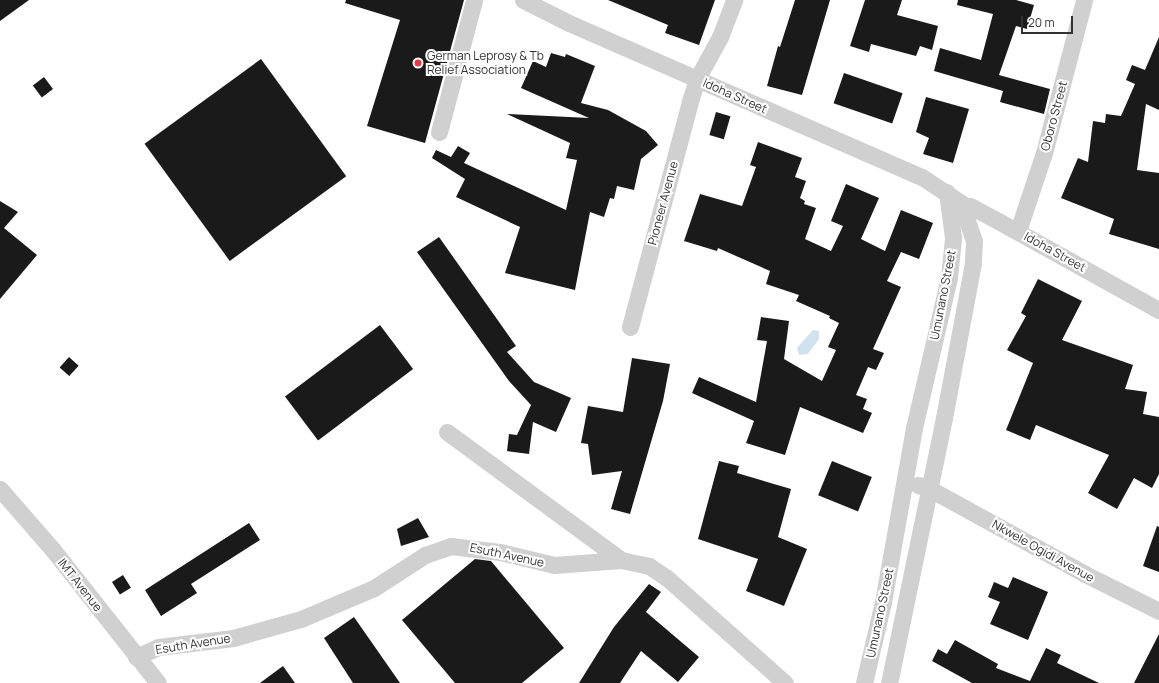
<!DOCTYPE html>
<html>
<head>
<meta charset="utf-8">
<style>
  body { margin:0 }
  #map { position:relative; width:1159px; height:683px; overflow:hidden; background:#fff; font-family:Manrope,sans-serif }
  div>[style] { position:absolute }
  .water>* { inset:0; background:#cfe2ee }
  .building>* { inset:0; background:#1a1a1a; transform-origin:0 0 }
  .minor>* { height:17px; margin:-8.5px; padding:0 8.5px; transform-origin:8.5px; border-radius:8.5px; background:#d0d0d0 }
  .dots>* { width:11px; height:11px; translate:-50% -50%; box-sizing:border-box; border:2px solid #fff; border-radius:50% }
  span { translate:-50% -50%; white-space:nowrap; text-align:center; line-height:1.15; -webkit-text-stroke:4px #fff; paint-order:stroke }
  .poi-label { font-size:12px; color:#333 }
  .left { translate:0 -50%; text-align:left }
  .street-label { font-size:12px; color:#333 }
  .scale { position:absolute; left:1021px; top:16px; width:52px; height:18px; box-sizing:border-box; border:2px solid #333; border-top:0; padding-left:5px; font-size:12px; line-height:14px; white-space:nowrap; color:#333; -webkit-text-stroke:3px #fff; paint-order:stroke }
</style>
</head>
<body>
<div id="map">
  <div class="water">
    <i style="clip-path:polygon(813px 330px,819px 331px,819px 339px,808px 354px,799px 355px,797px 348px)"></i>
  </div>
  <div class="building">
    <i style="clip-path:polygon(0 0,29px 0,0 21px)"></i>
    <i style="clip-path:polygon(346px 0,464px 0,425px 143px,367px 126px,400px 20px,345px 3px)"></i>
    <i style="clip-path:polygon(608px 0,715px 0,699px 45px,665px 33px,668px 25px)"></i>
    <i style="clip-path:polygon(795px 0,830px 0,802px 95px,767px 86px,778px 46px,780px 47px)"></i>
    <i style="clip-path:polygon(865px 0,902px 0,897px 15px,938px 26px,932px 50px,920px 46px,916px 56px,871px 44px,869px 52px,850px 46px)"></i>
    <i style="clip-path:polygon(958px 0,1016px 0,1034px 5px,1027px 29px,1016px 26px,999px 75px,1050px 89px,1044px 114px,1000px 102px,1003px 91px,934px 71px,940px 48px,981px 60px,993px 14px,957px 5px)"></i>
    <i style="clip-path:polygon(1159px 37px,1159px 110px,1146px 104px,1137px 170px,1159px 173px,1159px 249px,1109px 234px,1114px 219px,1061px 198px,1078px 158px,1088px 162px,1093px 121px,1105px 123px,1106px 114px,1121px 116px,1135px 84px,1126px 80px,1132px 65px,1145px 70px)"></i>
    <i style="clip-path:polygon(551px 53px,565px 57px,566px 54px,595px 66px,581px 103px,608px 110px,646px 131px,658px 145px,641px 159px,634px 190px,617px 186px,614px 199px,610px 198px,604px 217px,590px 212px,575px 290px,505px 273px,520px 227px,456px 197px,465px 179px,432px 158px,436px 150px,451px 157px,458px 146px,470px 153px,464px 163px,566px 210px,577px 160px,566px 158px,570px 143px,507px 114px,589px 118px,521px 88px,533px 61px,546px 67px)"></i>
    <i style="left:261px;top:59px;width:145px;height:144px;rotate:54deg"></i>
    <i style="left:844px;top:73px;width:62px;height:32px;rotate:19deg"></i>
    <i style="left:44px;top:77px;width:15px;height:14px;rotate:53deg"></i>
    <i style="clip-path:polygon(926px 97px,969px 109px,953px 163px,923px 154px,929px 138px,916px 132px)"></i>
    <i style="left:716px;top:112px;width:15px;height:24px;rotate:16deg"></i>
    <i style="clip-path:polygon(758px 142px,802px 158px,795px 177px,806px 181px,800px 198px,805px 201px,804px 204px,816px 208px,805px 239px,831px 251px,843px 226px,831px 221px,846px 184px,879px 198px,861px 239px,885px 251px,901px 210px,933px 223px,919px 259px,901px 252px,887px 281px,901px 287px,873px 349px,884px 353px,876px 370px,868px 367px,856px 395px,867px 399px,863px 409px,872px 413px,863px 433px,800px 407px,785px 455px,746px 443px,754px 421px,692px 393px,699px 377px,756px 402px,767px 341px,757px 340px,761px 317px,789px 321px,784px 359px,822px 381px,836px 350px,828px 347px,839px 323px,829px 318px,830px 316px,796px 301px,799px 295px,766px 284px,770px 271px,718px 248px,717px 251px,684px 241px,700px 194px,742px 206px,756px 167px,750px 165px)"></i>
    <i style="clip-path:polygon(0 201px,18px 212px,4px 228px,37px 255px,0 299px)"></i>
    <i style="clip-path:polygon(439px 237px,516px 346px,507px 352px,534px 382px,571px 398px,556px 432px,533px 422px,529px 454px,507px 451px,509px 434px,517px 435px,531px 405px,509px 381px,417px 252px)"></i>
    <i style="clip-path:polygon(1038px 279px,1082px 301px,1062px 340px,1133px 365px,1125px 389px,1147px 392px,1143px 414px,1159px 417px,1159px 474px,1152px 488px,1134px 478px,1117px 509px,1088px 493px,1109px 455px,1036px 425px,1030px 440px,1006px 430px,1033px 363px,1007px 350px,1026px 316px,1021px 313px)"></i>
    <i style="left:380px;top:325px;width:55px;height:119px;rotate:53deg"></i>
    <i style="left:69px;top:357px;width:13px;height:14px;rotate:42deg"></i>
    <i style="clip-path:polygon(632px 358px,670px 364px,663px 401px,630px 514px,611px 509px,622px 471px,592px 475px,588px 444px,581px 443px,588px 406px,623px 412px)"></i>
    <i style="clip-path:polygon(719px 461px,739px 466px,737px 473px,791px 489px,778px 537px,807px 549px,784px 606px,746px 591px,758px 559px,698px 539px)"></i>
    <i style="left:832px;top:461px;width:43px;height:37px;rotate:22deg"></i>
    <i style="clip-path:polygon(418px 518px,429px 537px,401px 546px,397px 529px)"></i>
    <i style="clip-path:polygon(249px 523px,260px 540px,191px 584px,197px 593px,161px 616px,145px 590px)"></i>
    <i style="clip-path:polygon(1157px 526px,1159px 527px,1159px 572px,1143px 566px)"></i>
    <i style="clip-path:polygon(475px 559px,491px 561px,564px 648px,522px 683px,455px 683px,402px 620px)"></i>
    <i style="left:123px;top:575px;width:15px;height:13px;rotate:58deg"></i>
    <i style="clip-path:polygon(1013px 577px,1048px 592px,1028px 640px,990px 624px,1000px 602px,988px 597px,994px 582px,1008px 588px)"></i>
    <i style="clip-path:polygon(649px 584px,661px 592px,646px 612px,699px 657px,678px 682px,641px 651px,620px 683px,579px 683px,614px 627px)"></i>
    <i style="clip-path:polygon(354px 617px,400px 683px,353px 683px,324px 638px)"></i>
    <i style="clip-path:polygon(1159px 634px,1159px 683px,1134px 683px)"></i>
    <i style="clip-path:polygon(955px 640px,998px 664px,996px 668px,1030px 681px,1046px 648px,1061px 655px,1057px 663px,1099px 683px,972px 683px,932px 661px,938px 649px,947px 654px)"></i>
    <i style="clip-path:polygon(283px 666px,295px 683px,260px 683px)"></i>
  </div>
  <div class="minor">
    <i style="left:523px;top:0;width:51px;rotate:26.6deg"></i>
    <i style="left:569px;top:23px;width:385px;rotate:23.6deg"></i>
    <i style="left:922px;top:177px;width:47px;rotate:33.7deg"></i>
    <i style="left:961px;top:203px;width:40px;rotate:71.1deg"></i>
    <i style="left:974px;top:241px;width:22px;rotate:93deg"></i>
    <i style="left:973px;top:263px;width:158px;rotate:100.6deg"></i>
    <i style="left:944px;top:418px;width:271px;rotate:101.7deg"></i>
    <i style="left:439px;top:132px;width:137px;rotate:-75.1deg"></i>
    <i style="left:955px;top:204px;width:15px;rotate:8deg"></i>
    <i style="left:970px;top:206px;width:34px;rotate:28deg"></i>
    <i style="left:1000px;top:222px;width:182px;rotate:29deg"></i>
    <i style="left:1018px;top:231px;width:82px;rotate:-71.6deg"></i>
    <i style="left:1044px;top:153px;width:158px;rotate:-75.3deg"></i>
    <i style="left:630px;top:327px;width:237px;rotate:-75.1deg"></i>
    <i style="left:691px;top:98px;width:20px;rotate:-72deg"></i>
    <i style="left:697px;top:79px;width:48px;rotate:-61.3deg"></i>
    <i style="left:720px;top:37px;width:40px;rotate:-69deg"></i>
    <i style="left:447px;top:432px;width:216px;rotate:36.3deg"></i>
    <i style="left:918px;top:485px;width:10px;rotate:17deg"></i>
    <i style="left:928px;top:488px;width:179px;rotate:28.7deg"></i>
    <i style="left:1085px;top:574px;width:83px;rotate:26.6deg"></i>
    <i style="left:0;top:489px;width:81px;rotate:49deg"></i>
    <i style="left:53px;top:550px;width:169px;rotate:51.7deg"></i>
    <i style="left:136px;top:657px;width:24px;rotate:-24deg"></i>
    <i style="left:158px;top:647px;width:76px;rotate:-6.8deg"></i>
    <i style="left:233px;top:638px;width:71px;rotate:-15.6deg"></i>
    <i style="left:301px;top:619px;width:79px;rotate:-23deg"></i>
    <i style="left:374px;top:588px;width:61px;rotate:-32.9deg"></i>
    <i style="left:425px;top:555px;width:28px;rotate:-19deg"></i>
    <i style="left:451px;top:546px;width:49px;rotate:7deg"></i>
    <i style="left:500px;top:552px;width:56px;rotate:13.5deg"></i>
    <i style="left:554px;top:565px;width:67px;rotate:-4.3deg"></i>
    <i style="left:621px;top:560px;width:29px;rotate:12deg"></i>
    <i style="left:649px;top:566px;width:22px;rotate:34deg"></i>
    <i style="left:667px;top:578px;width:158px;rotate:41.7deg"></i>
    <i style="left:864px;top:683px;width:83px;rotate:-76.8deg"></i>
    <i style="left:883px;top:602px;width:177px;rotate:-79.9deg"></i>
    <i style="left:914px;top:428px;width:155px;rotate:-76.9deg"></i>
    <i style="left:949px;top:277px;width:39px;rotate:-84deg"></i>
    <i style="left:953px;top:238px;width:46px;rotate:-97.4deg"></i>
  </div>
  <div class="dots">
    <i style="left:418px;top:63px;background:#e63946"></i>
  </div>
  <div class="poi-label">
    <span class="left" style="left:427px;top:63px">German Leprosy &amp; Tb<br>Relief Association</span>
  </div>
  <div class="street-label">
    <span style="left:735px;top:96px;rotate:24deg">Idoha Street</span>
    <span style="left:1054px;top:116px;rotate:-75deg">Oboro Street</span>
    <span style="left:663px;top:203px;rotate:-75deg">Pioneer Avenue</span>
    <span style="left:1055px;top:252px;rotate:29deg">Idoha Street</span>
    <span style="left:943px;top:295px;rotate:-79deg">Umunano Street</span>
    <span style="left:1043px;top:551px;rotate:29deg">Nkwele Ogidi Avenue</span>
    <span style="left:507px;top:555px;rotate:12deg">Esuth Avenue</span>
    <span style="left:80px;top:585px;rotate:52deg">IMT Avenue</span>
    <span style="left:880px;top:613px;rotate:-78deg">Umunano Street</span>
    <span style="left:193px;top:644px;rotate:-9deg">Esuth Avenue</span>
  </div>
  <div class="scale">20 m</div>
</div>
</body>
</html>
